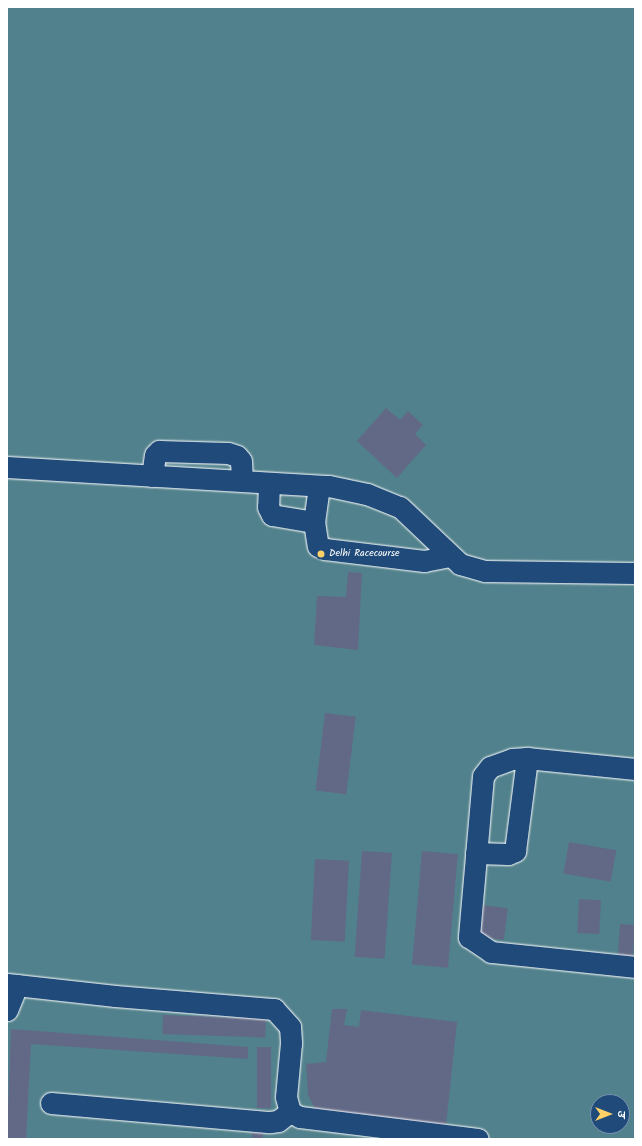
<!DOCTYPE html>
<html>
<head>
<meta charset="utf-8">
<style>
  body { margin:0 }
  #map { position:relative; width:642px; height:1146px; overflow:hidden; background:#2c507c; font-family:Kalam,"Playpen Sans Deva",sans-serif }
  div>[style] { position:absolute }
  .green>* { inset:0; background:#51818c }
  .building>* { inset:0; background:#626986; transform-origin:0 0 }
  .roads { filter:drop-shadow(0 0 1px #fff) drop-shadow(0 0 1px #fff) }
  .minor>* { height:21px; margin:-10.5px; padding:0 10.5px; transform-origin:10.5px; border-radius:10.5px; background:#1f4a7a }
  .dots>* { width:11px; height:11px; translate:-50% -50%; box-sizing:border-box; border:2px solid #1f4a7a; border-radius:50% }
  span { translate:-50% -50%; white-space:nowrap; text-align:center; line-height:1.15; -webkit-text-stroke:3.5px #1f4a7a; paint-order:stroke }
  .poi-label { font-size:10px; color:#fff }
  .left { translate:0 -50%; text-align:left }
  .frame { position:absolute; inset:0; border:8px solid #fff; pointer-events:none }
  .north { position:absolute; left:590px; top:1094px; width:40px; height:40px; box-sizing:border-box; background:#1f4a7a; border:1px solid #7992af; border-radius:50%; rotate:90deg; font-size:11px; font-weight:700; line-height:16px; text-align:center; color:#fff }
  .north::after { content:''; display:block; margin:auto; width:14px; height:18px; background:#ffd166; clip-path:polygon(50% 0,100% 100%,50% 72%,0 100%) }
</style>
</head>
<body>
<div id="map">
  <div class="green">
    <i style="clip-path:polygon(evenodd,7px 7px,635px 7px,635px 1139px,7px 1139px,7px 7px,598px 1102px,622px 1102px,622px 1126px,598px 1126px,598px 1102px)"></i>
  </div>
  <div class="building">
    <i style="clip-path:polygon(386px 408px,400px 420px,408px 411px,423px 425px,415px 434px,426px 445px,397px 478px,357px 441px)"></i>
    <i style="clip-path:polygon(348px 572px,362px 573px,358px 650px,314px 645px,317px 596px,346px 597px)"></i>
    <i style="left:325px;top:713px;width:31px;height:78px;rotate:7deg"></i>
    <i style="left:569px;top:842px;width:48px;height:32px;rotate:10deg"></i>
    <i style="left:362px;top:851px;width:30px;height:106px;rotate:4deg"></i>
    <i style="left:422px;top:851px;width:36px;height:114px;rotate:5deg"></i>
    <i style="left:315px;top:859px;width:34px;height:81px;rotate:3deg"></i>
    <i style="left:579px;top:899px;width:22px;height:34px;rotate:3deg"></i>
    <i style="left:482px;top:905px;width:26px;height:32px;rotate:7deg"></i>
    <i style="left:620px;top:924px;width:15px;height:34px;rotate:4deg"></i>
    <i style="clip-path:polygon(332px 1009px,347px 1009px,344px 1025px,359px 1027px,361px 1010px,457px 1022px,446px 1125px,318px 1115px,308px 1095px,306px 1064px,326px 1062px)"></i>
    <i style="left:163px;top:1015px;width:103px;height:19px;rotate:2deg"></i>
    <i style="clip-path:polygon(11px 1029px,248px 1047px,248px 1059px,31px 1044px,26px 1139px,7px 1139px)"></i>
    <i style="left:257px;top:1047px;width:14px;height:61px"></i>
    <i style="left:253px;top:1123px;width:11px;height:16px;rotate:5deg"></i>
  </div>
  <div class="roads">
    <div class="minor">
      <i style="left:7px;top:467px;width:323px;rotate:3.4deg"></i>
      <i style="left:329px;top:486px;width:39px;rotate:12deg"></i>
      <i style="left:367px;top:494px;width:35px;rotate:22deg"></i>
      <i style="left:400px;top:507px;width:83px;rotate:43.5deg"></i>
      <i style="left:460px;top:564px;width:26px;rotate:16deg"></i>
      <i style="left:485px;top:571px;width:150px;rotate:0.8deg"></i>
      <i style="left:152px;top:476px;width:21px;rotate:-82deg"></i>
      <i style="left:155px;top:455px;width:6px;rotate:-45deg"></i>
      <i style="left:159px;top:451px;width:69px;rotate:1.7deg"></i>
      <i style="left:228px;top:453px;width:9px;rotate:18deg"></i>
      <i style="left:237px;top:456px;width:6px;rotate:51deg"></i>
      <i style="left:241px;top:461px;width:20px;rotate:87deg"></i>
      <i style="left:269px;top:483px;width:24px;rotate:92deg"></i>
      <i style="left:268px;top:507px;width:9px;rotate:63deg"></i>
      <i style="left:272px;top:515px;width:43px;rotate:9.5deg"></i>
      <i style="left:314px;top:522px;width:24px;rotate:81deg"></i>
      <i style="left:318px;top:546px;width:8px;rotate:23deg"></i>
      <i style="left:325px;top:549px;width:100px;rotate:6.9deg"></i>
      <i style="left:424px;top:561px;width:25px;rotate:-11deg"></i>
      <i style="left:314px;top:522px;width:36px;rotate:-82deg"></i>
      <i style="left:635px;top:769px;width:109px;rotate:-174.2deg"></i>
      <i style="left:527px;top:758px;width:15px;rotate:176deg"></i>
      <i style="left:512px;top:759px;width:23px;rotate:160deg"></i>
      <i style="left:490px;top:767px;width:11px;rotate:128deg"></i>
      <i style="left:483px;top:776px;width:162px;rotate:95deg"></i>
      <i style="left:469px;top:937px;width:27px;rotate:34deg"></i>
      <i style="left:491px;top:952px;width:145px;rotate:5.9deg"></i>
      <i style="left:476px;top:853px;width:32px;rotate:2deg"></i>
      <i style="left:508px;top:854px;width:8px;rotate:-23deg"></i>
      <i style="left:515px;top:851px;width:94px;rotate:-82.6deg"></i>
      <i style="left:7px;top:984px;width:109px;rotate:6.3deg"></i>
      <i style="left:115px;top:996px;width:160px;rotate:4.7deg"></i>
      <i style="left:274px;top:1009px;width:24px;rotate:48deg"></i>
      <i style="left:290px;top:1027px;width:16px;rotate:86deg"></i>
      <i style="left:291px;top:1043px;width:54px;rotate:95.3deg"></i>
      <i style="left:286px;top:1097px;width:16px;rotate:75deg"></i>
      <i style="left:290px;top:1112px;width:11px;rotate:27deg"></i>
      <i style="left:300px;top:1117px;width:179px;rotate:7deg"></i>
      <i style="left:7px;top:1010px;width:27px;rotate:-68deg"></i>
      <i style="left:51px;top:1103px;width:220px;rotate:5deg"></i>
      <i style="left:270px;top:1122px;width:8px;rotate:-7deg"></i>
      <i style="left:278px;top:1121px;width:15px;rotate:-37deg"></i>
    </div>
  </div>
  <div class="dots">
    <i style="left:321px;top:554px;background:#ffd166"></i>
  </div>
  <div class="poi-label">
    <span class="left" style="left:329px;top:554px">Delhi Racecourse</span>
  </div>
  <div class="frame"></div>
  <div class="north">उ</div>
</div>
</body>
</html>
